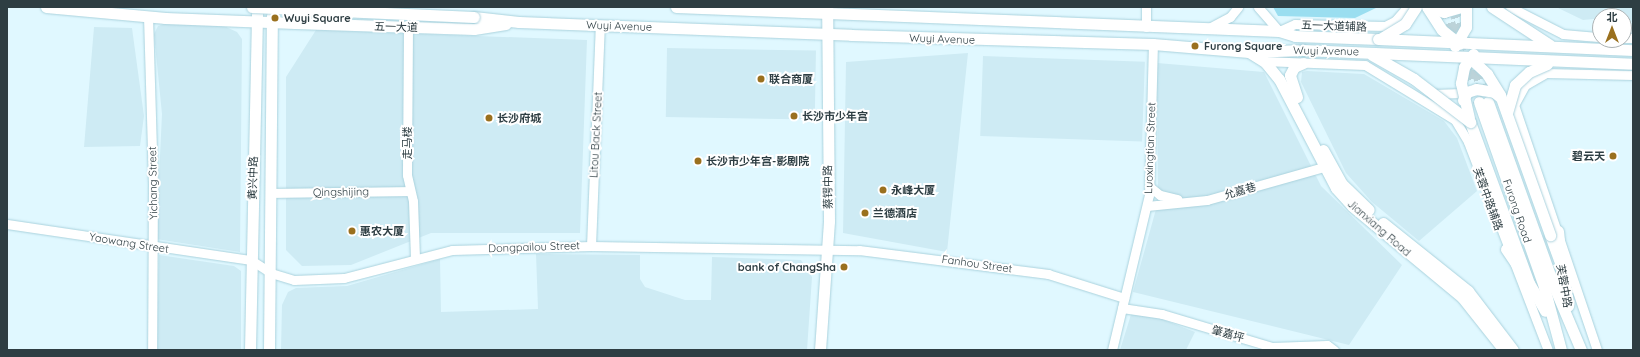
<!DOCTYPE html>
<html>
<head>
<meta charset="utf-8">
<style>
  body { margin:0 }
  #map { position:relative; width:1640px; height:357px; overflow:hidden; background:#e0f8ff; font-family:Quicksand,"Noto Sans SC",sans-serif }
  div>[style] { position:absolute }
  .built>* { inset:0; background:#ceebf4; transform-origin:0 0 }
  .green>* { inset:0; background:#9adef0 }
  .major-tunnel>* { height:11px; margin-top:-5.5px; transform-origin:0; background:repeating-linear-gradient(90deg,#bcd3d9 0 11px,transparent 0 16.5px) }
  .roads { filter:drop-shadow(0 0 1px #aad2dd) drop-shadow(0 0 1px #aad2dd) }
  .minor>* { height:9px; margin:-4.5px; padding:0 4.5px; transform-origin:4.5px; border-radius:4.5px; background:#fff }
  .major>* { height:11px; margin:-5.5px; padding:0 5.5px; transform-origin:5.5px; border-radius:5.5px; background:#fff }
  .bridges { filter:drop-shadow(0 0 1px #aad2dd) drop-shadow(0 0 1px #aad2dd) }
  .major-bridge>* { height:11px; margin:-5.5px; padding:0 5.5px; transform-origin:5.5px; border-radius:5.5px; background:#fff }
  .dots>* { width:11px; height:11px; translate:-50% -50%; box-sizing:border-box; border:2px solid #fff; border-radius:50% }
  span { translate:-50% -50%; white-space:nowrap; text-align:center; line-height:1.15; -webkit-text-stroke:4px #fff; paint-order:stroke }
  .poi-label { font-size:11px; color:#2e3e43; font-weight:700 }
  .left { translate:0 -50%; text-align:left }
  .right { translate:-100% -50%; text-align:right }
  .street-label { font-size:11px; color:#2e3e43 }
  .frame { position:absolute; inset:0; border:8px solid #2e3e43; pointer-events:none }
  .north { position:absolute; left:1592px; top:8px; width:40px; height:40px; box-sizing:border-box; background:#fff; border:1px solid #abb2b4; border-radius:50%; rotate:0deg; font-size:11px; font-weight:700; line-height:16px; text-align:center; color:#2e3e43 }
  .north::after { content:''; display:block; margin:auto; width:14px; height:18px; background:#9a701e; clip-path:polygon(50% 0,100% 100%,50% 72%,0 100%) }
</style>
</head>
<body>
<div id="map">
  <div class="built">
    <i style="clip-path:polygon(1556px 7px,1633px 7px,1633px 22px,1624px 21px,1624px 16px,1583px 20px)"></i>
    <i style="clip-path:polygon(164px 24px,224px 26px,237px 32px,242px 39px,240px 252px,156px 239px,162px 114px,154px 34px,158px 26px)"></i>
    <i style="clip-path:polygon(94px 27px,132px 28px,144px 116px,140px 146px,84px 147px)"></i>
    <i style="clip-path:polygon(316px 30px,587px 40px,580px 233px,431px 233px,351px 265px,302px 266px,286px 250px,286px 77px)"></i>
    <i style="left:667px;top:48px;width:149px;height:69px;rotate:1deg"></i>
    <i style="clip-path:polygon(968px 53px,947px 252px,843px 233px,846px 62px)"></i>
    <i style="left:983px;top:56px;width:162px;height:80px;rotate:2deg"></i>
    <i style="clip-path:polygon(1157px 63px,1264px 72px,1321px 186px,1402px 265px,1349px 345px,1133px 292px,1158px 202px)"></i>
    <i style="clip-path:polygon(1307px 71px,1364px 74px,1444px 121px,1457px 138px,1477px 191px,1419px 241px,1372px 202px,1346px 173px,1301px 82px,1302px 72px)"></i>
    <i style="clip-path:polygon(536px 254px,640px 255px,640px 279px,645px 287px,685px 300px,711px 300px,712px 257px,801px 260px,812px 277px,807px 350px,281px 350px,282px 305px,288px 292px,296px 288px,347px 286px,440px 259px,441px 312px,538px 309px)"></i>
    <i style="clip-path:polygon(159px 255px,234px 266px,241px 271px,241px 350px,157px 350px)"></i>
    <i style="clip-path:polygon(1133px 308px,1195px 332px,1186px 350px,1120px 350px)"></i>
  </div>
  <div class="green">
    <i style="clip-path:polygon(1273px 7px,1378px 7px,1355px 18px,1278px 16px)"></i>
  </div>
  <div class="major-tunnel">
    <i style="left:1444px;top:7px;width:101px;rotate:69.8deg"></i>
    <i style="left:1453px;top:7px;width:101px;rotate:69.8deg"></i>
  </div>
  <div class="roads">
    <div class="minor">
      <i style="left:1258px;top:7px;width:32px;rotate:49deg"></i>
      <i style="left:1279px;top:31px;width:17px;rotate:-24deg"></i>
      <i style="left:1295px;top:24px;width:90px;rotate:1.3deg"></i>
      <i style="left:1385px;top:26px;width:11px;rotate:-27deg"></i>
      <i style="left:1395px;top:21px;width:18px;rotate:-49deg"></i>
      <i style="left:1510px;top:7px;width:59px;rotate:27deg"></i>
      <i style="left:1563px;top:34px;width:37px;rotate:5deg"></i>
      <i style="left:148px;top:16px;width:166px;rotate:88.3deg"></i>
      <i style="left:153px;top:182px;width:168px;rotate:90.3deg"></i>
      <i style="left:408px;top:27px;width:148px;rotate:90.4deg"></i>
      <i style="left:407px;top:175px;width:27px;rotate:77deg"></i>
      <i style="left:413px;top:201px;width:56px;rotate:88deg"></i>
      <i style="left:1146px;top:27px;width:20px;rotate:-90deg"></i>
      <i style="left:1209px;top:28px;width:24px;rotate:-28deg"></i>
      <i style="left:1230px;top:17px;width:13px;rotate:-51deg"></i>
      <i style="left:1624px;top:38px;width:9px"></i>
      <i style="left:1263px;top:61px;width:102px;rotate:2.2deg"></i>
      <i style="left:1365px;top:65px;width:105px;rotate:31.4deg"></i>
      <i style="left:1455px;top:120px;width:26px;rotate:59deg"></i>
      <i style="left:1468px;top:142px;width:223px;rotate:69deg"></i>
      <i style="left:1432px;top:94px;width:37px;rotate:-2deg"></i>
      <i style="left:1150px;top:187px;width:13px;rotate:39deg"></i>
      <i style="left:1160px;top:195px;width:18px;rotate:13deg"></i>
      <i style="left:272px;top:193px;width:138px;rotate:-0.8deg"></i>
      <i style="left:1147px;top:206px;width:60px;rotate:-5.7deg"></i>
      <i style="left:1207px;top:200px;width:129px;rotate:-15.8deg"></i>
      <i style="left:7px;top:224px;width:247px;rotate:8.4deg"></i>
      <i style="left:251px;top:260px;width:24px;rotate:33deg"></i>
      <i style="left:271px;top:273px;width:24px;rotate:17deg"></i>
      <i style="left:294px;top:280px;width:50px;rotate:-2.3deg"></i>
      <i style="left:344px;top:278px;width:112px;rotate:-14.5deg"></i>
      <i style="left:452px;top:250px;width:139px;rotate:-1.6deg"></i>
      <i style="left:591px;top:246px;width:268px;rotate:0.9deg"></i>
      <i style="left:859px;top:250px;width:191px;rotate:7.2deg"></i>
      <i style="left:1048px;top:274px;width:80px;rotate:17.5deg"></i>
      <i style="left:591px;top:246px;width:221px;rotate:-87.7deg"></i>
      <i style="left:1122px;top:308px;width:40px;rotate:8.5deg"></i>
      <i style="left:1162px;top:314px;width:115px;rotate:16.7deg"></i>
      <i style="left:1272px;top:347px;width:55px;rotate:-2.1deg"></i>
      <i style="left:1327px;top:345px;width:9px;rotate:36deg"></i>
      <i style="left:1112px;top:350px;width:159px;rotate:-76.6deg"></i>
      <i style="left:1149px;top:195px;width:151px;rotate:-88.5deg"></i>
      <i style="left:1597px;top:350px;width:259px;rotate:-108.7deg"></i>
      <i style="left:1514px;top:105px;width:23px;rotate:-61deg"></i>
      <i style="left:1525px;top:85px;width:24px;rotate:-30deg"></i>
      <i style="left:1546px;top:73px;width:87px;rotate:1.3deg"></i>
    </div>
    <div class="major">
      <i style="left:46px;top:7px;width:120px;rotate:5.3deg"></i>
      <i style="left:165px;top:18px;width:130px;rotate:2.2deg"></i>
      <i style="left:295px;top:23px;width:179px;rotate:1.9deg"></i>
      <i style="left:474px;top:29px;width:32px;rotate:-9deg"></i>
      <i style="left:676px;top:7px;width:603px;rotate:2.28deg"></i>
      <i style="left:1279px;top:31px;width:17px;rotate:17deg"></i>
      <i style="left:1295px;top:36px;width:83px;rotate:2.1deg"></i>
      <i style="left:474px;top:17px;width:45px;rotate:6.3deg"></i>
      <i style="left:519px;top:22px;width:332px;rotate:2.2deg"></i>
      <i style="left:851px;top:35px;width:302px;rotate:1.7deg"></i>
      <i style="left:1153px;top:44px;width:96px;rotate:4.8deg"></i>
      <i style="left:1249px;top:52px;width:54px;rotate:-2.1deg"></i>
      <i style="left:1249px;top:52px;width:19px;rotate:32deg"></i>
      <i style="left:1265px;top:62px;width:22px;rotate:51deg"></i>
      <i style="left:1279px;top:79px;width:123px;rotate:62.4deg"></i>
      <i style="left:1336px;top:188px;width:24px;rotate:48deg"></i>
      <i style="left:1352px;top:206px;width:143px;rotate:39.6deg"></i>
      <i style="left:1462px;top:297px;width:68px;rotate:51.6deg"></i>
      <i style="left:1297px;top:97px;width:23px;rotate:-108deg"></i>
      <i style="left:1290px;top:75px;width:9px;rotate:-63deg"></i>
      <i style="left:1294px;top:67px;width:10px;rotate:-24deg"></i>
      <i style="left:1479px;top:102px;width:196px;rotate:70.6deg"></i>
      <i style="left:1544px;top:287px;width:65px;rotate:74.9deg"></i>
      <i style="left:1488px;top:102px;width:193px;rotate:70.3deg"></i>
      <i style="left:1553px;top:284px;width:72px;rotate:67deg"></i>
      <i style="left:1470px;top:122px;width:171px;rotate:69.9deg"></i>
      <i style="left:1529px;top:283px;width:32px;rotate:60deg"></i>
      <i style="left:1323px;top:150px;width:39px;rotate:61deg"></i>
      <i style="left:1342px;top:184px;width:37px;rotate:44deg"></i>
      <i style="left:1383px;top:223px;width:109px;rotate:38.7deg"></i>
      <i style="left:1468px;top:291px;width:74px;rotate:52.7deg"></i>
      <i style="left:1558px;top:231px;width:19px;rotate:84deg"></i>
      <i style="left:1550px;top:235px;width:37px;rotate:70deg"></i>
      <i style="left:1563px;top:270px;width:36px;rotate:82deg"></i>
      <i style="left:1506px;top:249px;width:22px;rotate:56deg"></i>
      <i style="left:250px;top:350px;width:343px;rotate:-88.8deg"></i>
      <i style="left:269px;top:350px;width:334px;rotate:-89.5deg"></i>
      <i style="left:820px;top:350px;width:129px;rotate:-86deg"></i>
      <i style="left:829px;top:221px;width:214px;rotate:-90.5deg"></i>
    </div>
  </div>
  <div class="bridges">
    <div class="major-bridge">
      <i style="left:252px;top:7px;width:222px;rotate:2.6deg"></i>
      <i style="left:1427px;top:7px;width:27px;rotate:57deg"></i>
      <i style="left:1442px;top:30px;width:22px;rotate:39deg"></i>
      <i style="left:1430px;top:7px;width:15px;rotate:20deg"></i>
      <i style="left:1444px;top:12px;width:18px;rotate:-16deg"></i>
      <i style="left:1492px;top:7px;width:69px;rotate:33.2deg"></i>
      <i style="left:1378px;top:39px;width:255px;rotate:2.5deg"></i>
      <i style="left:1380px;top:39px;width:29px;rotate:-31deg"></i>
      <i style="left:1405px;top:24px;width:20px;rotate:-57deg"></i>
      <i style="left:1455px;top:46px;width:22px;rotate:-60deg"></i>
      <i style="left:1466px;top:27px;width:20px;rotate:-90deg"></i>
      <i style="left:1303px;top:50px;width:330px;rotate:2.4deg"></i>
      <i style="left:1372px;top:55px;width:48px;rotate:29.7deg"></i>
      <i style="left:1414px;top:79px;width:71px;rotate:37.5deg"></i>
      <i style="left:1469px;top:57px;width:25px;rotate:43deg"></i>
      <i style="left:1487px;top:74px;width:25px;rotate:58deg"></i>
      <i style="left:1500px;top:95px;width:149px;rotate:70.3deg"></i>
      <i style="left:1463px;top:100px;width:9px;rotate:-63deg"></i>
      <i style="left:1467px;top:92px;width:9px;rotate:-18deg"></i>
      <i style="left:1476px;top:89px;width:18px;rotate:9deg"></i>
      <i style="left:1494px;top:92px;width:8px;rotate:40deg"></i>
      <i style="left:1507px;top:113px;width:29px;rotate:-74deg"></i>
      <i style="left:1515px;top:85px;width:19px;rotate:-43deg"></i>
      <i style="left:1529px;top:72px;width:20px;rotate:-24deg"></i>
      <i style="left:1469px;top:118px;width:36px;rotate:-103deg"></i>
      <i style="left:1461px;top:83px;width:16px;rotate:-79deg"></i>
      <i style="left:1464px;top:67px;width:16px;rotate:-55deg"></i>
    </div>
  </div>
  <div class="dots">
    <i style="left:275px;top:18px;background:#9a701e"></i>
    <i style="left:1195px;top:46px;background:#9a701e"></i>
    <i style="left:761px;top:79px;background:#9a701e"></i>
    <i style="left:794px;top:116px;background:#9a701e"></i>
    <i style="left:489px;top:118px;background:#9a701e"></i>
    <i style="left:1613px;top:156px;background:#9a701e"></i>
    <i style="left:698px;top:161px;background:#9a701e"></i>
    <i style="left:883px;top:190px;background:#9a701e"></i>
    <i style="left:865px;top:213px;background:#9a701e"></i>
    <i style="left:352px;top:231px;background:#9a701e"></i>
    <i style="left:844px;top:267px;background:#9a701e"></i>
  </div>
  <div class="poi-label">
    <span class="left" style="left:284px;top:18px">Wuyi Square</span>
    <span class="left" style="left:1204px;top:46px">Furong Square</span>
    <span class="left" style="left:769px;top:79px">联合商厦</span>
    <span class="left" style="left:802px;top:116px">长沙市少年宫</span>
    <span class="left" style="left:497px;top:118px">长沙府城</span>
    <span class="right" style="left:1605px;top:156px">碧云天</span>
    <span class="left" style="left:706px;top:161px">长沙市少年宫-影剧院</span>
    <span class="left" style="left:891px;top:190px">永峰大厦</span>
    <span class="left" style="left:873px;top:213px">兰德酒店</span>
    <span class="left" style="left:360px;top:231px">惠农大厦</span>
    <span class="right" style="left:836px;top:267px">bank of ChangSha</span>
  </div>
  <div class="street-label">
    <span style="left:619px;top:26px;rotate:2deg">Wuyi Avenue</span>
    <span style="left:1334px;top:26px;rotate:2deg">五一大道辅路</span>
    <span style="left:396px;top:27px;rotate:2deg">五一大道</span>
    <span style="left:942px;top:39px;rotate:2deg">Wuyi Avenue</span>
    <span style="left:1326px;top:51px;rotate:1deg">Wuyi Avenue</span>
    <span style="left:596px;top:135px;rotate:-87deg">Litou Back Street</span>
    <span style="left:407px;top:143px;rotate:-90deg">走马楼</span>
    <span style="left:1150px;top:148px;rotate:-88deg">Luoxingtian Street</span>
    <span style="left:253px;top:178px;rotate:-88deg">黄兴中路</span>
    <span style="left:153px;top:183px;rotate:-91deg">Yichang Street</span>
    <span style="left:828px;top:187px;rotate:-91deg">蔡锷中路</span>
    <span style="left:1240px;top:191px;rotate:-16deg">允嘉巷</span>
    <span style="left:341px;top:192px;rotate:-1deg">Qingshijing</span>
    <span style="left:1488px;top:199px;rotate:70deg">芙蓉中路辅路</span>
    <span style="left:1517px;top:211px;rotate:71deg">Furong Road</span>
    <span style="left:1379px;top:228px;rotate:41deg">Jianxiang Road</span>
    <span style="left:129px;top:243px;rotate:9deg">Yaowang Street</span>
    <span style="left:534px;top:247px;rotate:-2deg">Dongpailou Street</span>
    <span style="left:977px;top:264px;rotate:8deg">Fanhou Street</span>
    <span style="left:1564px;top:286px;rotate:80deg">芙蓉中路</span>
    <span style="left:1228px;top:334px;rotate:16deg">肇嘉坪</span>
  </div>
  <div class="frame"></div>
  <div class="north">北</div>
</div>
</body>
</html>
